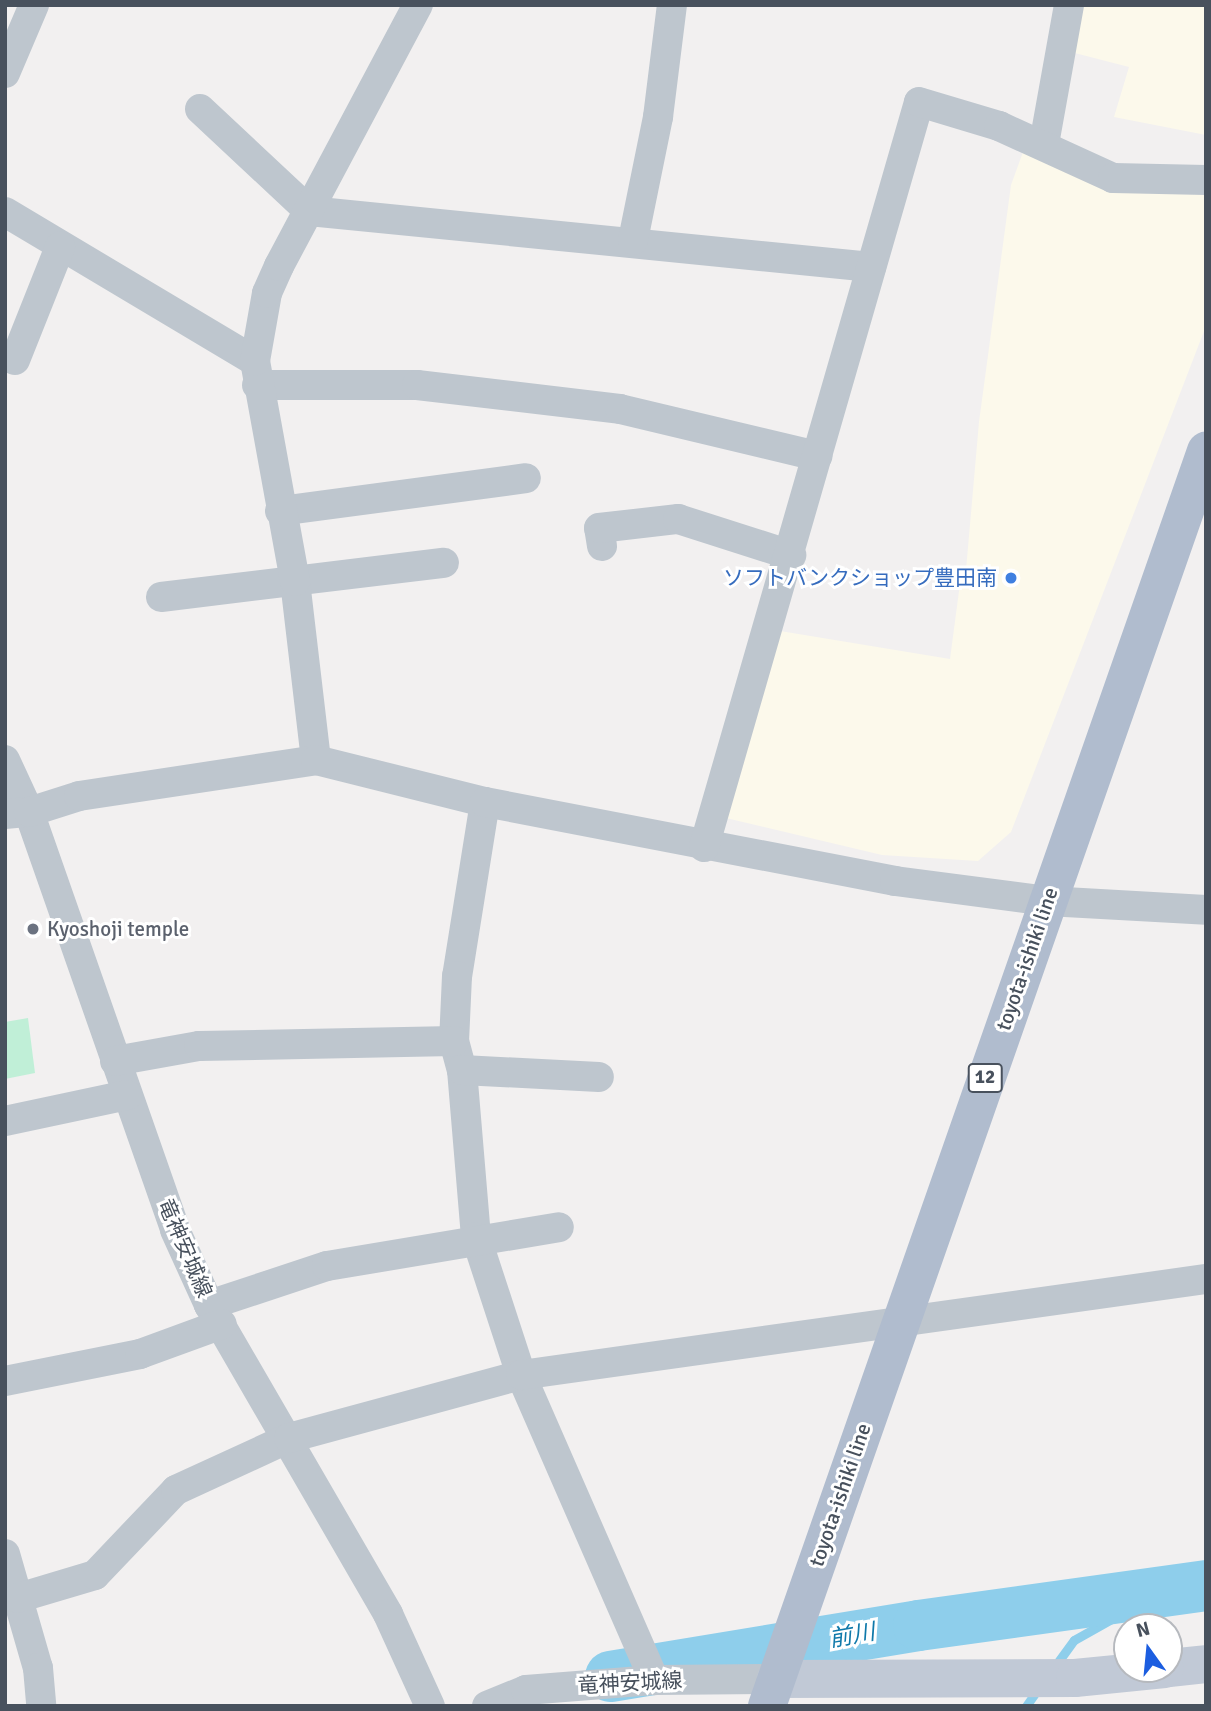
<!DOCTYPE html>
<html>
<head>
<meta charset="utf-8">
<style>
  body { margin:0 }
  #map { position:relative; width:1211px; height:1711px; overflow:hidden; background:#f2f0f0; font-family:Signika,"Noto Sans JP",sans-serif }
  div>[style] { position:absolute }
  .commercial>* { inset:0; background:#fcf9eb }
  .green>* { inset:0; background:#c0efd7 }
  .stream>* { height:9px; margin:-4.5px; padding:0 4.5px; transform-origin:4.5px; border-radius:4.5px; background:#8eceeb }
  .river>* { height:51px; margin:-25.5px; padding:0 25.5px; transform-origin:25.5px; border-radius:25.5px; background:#8eceeb }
  .street>* { height:30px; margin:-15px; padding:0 15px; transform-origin:15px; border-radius:15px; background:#bec6ce }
  .secondary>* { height:38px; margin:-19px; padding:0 19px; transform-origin:19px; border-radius:19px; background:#c1c9d6 }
  .primary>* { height:38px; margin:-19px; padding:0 19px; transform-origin:19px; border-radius:19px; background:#b0bcce }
  .dots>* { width:19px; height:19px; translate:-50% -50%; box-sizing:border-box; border:4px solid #fff; border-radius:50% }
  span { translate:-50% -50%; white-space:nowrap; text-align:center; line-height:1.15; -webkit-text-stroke:6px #fff; paint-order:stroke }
  .shield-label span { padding:2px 5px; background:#fff; border:2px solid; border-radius:5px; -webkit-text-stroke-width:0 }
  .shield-label { font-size:19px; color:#48515d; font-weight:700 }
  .shop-label { font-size:21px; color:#366cbe }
  .right { translate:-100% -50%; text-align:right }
  .worship-label { font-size:21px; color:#5b616d }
  .left { translate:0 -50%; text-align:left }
  .street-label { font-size:21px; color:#48515d }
  .water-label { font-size:23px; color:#0f79aa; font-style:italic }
  .frame { position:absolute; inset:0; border:7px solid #48515d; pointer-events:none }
  .north { position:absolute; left:1113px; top:1613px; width:70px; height:70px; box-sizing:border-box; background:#fff; border:2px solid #b6b9be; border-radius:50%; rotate:345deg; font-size:19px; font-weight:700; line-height:28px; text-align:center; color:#48515d }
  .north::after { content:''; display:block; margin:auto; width:24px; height:32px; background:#1c5ee0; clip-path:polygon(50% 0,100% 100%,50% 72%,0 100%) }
</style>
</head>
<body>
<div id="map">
  <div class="commercial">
    <i style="clip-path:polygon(1076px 5px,1206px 5px,1206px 135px,1114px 117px,1129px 67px,1067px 51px)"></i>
    <i style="clip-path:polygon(1023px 152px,1113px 178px,1206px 173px,1206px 326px,1011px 832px,978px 861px,882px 855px,709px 814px,768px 629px,950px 659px,959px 591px,966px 570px,979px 422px,1011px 185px)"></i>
  </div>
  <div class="green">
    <i style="clip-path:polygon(28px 1018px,35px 1073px,5px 1079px,5px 1022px)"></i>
  </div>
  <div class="stream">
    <i style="left:1055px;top:1666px;width:32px;rotate:-54deg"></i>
    <i style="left:1074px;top:1640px;width:151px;rotate:-29.3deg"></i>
    <i style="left:1026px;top:1706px;width:21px;rotate:-55deg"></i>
  </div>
  <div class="river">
    <i style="left:610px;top:1676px;width:312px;rotate:-9.4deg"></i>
    <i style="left:918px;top:1625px;width:291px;rotate:-7.9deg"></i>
  </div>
  <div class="street">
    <i style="left:5px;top:73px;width:74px;rotate:-66.9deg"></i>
    <i style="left:200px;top:109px;width:149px;rotate:43.1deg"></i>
    <i style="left:309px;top:211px;width:565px;rotate:5.69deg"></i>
    <i style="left:1044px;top:144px;width:141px;rotate:-79.8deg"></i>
    <i style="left:5px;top:212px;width:291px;rotate:30.8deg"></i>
    <i style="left:633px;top:240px;width:126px;rotate:-78.5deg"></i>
    <i style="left:658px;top:117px;width:113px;rotate:-82.9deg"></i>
    <i style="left:15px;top:360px;width:122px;rotate:-68.3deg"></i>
    <i style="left:257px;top:385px;width:160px"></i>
    <i style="left:417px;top:385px;width:204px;rotate:6.7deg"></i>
    <i style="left:620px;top:409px;width:203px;rotate:13.4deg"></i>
    <i style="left:280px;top:511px;width:248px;rotate:-7.6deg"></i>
    <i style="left:602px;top:546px;width:18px;rotate:-99deg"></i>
    <i style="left:599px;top:528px;width:80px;rotate:-6.5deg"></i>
    <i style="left:678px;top:519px;width:119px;rotate:17.7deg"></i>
    <i style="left:161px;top:597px;width:285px;rotate:-6.9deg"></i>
    <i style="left:5px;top:760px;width:57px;rotate:65.2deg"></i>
    <i style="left:29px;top:812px;width:443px;rotate:70.7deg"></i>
    <i style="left:175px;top:1230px;width:82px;rotate:65.6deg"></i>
    <i style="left:209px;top:1305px;width:357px;rotate:59.9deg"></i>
    <i style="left:388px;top:1614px;width:101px;rotate:65.5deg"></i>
    <i style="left:316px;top:760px;width:180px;rotate:-96.7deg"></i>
    <i style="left:295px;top:581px;width:224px;rotate:-100.3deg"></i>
    <i style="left:255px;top:361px;width:69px;rotate:-80deg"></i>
    <i style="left:267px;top:293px;width:30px;rotate:-66deg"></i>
    <i style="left:279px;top:266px;width:296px;rotate:-62deg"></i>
    <i style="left:485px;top:802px;width:176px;rotate:99.1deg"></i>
    <i style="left:457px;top:976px;width:65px;rotate:92.6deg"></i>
    <i style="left:454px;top:1041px;width:30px;rotate:75deg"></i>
    <i style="left:462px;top:1070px;width:168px;rotate:85.2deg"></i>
    <i style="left:476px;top:1237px;width:145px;rotate:71.9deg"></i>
    <i style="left:521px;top:1375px;width:333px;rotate:66.4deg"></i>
    <i style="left:5px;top:814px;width:24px;rotate:-5deg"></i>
    <i style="left:29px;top:812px;width:52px;rotate:-17.7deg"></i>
    <i style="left:79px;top:796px;width:240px;rotate:-8.6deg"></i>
    <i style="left:316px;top:760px;width:174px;rotate:14deg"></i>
    <i style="left:485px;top:802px;width:418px;rotate:10.9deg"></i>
    <i style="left:895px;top:881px;width:153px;rotate:7.5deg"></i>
    <i style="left:1047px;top:901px;width:159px;rotate:3.2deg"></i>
    <i style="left:704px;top:847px;width:775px;rotate:-73.9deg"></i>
    <i style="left:919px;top:102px;width:84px;rotate:16.7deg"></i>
    <i style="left:999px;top:126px;width:125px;rotate:24.5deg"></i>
    <i style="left:1113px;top:178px;width:93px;rotate:1.2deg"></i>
    <i style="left:115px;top:1061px;width:85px;rotate:-10.1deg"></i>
    <i style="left:199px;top:1046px;width:255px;rotate:-1.1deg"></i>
    <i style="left:462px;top:1070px;width:137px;rotate:2.9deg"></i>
    <i style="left:5px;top:1121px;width:125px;rotate:-12deg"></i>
    <i style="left:209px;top:1305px;width:124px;rotate:-18.3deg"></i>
    <i style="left:327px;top:1266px;width:235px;rotate:-9.5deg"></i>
    <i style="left:5px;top:1381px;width:138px;rotate:-11.3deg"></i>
    <i style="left:140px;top:1354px;width:87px;rotate:-20.1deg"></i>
    <i style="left:5px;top:1554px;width:119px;rotate:73.9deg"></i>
    <i style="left:38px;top:1668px;width:38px;rotate:85deg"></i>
    <i style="left:18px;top:1598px;width:80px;rotate:-16.6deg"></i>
    <i style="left:95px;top:1575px;width:117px;rotate:-46.4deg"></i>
    <i style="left:176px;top:1490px;width:124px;rotate:-24.7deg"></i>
    <i style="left:289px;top:1438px;width:240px;rotate:-15.2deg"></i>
    <i style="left:521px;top:1375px;width:692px;rotate:-7.98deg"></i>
    <i style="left:487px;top:1706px;width:42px;rotate:-22.3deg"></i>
    <i style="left:526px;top:1690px;width:128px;rotate:-4.5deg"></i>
    <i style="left:654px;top:1680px;width:122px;rotate:-0.5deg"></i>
  </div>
  <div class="secondary">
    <i style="left:1169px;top:1668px;width:37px;rotate:-6deg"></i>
    <i style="left:776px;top:1679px;width:299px;rotate:-0.2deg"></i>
    <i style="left:1075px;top:1678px;width:90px;rotate:-5.7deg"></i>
  </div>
  <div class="primary">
    <i style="left:767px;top:1706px;width:1330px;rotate:-70.72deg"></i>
  </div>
  <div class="dots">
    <i style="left:1011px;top:578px;background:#3f7fe0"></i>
    <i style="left:33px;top:929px;background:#6b7280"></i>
  </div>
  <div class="shield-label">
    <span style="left:985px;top:1078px">12</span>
  </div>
  <div class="shop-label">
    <span class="right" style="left:997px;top:578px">ソフトバンクショップ豊田南</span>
  </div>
  <div class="worship-label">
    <span class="left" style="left:47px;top:929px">Kyoshoji temple</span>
  </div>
  <div class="street-label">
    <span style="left:1027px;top:959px;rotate:-71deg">toyota-ishiki line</span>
    <span style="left:185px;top:1248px;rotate:67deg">竜神安城線</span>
    <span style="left:840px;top:1495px;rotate:-71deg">toyota-ishiki line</span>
    <span style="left:630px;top:1683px;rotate:-3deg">竜神安城線</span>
  </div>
  <div class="water-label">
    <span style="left:852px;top:1636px;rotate:-10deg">前川</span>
  </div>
  <div class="frame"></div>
  <div class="north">N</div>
</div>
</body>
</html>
